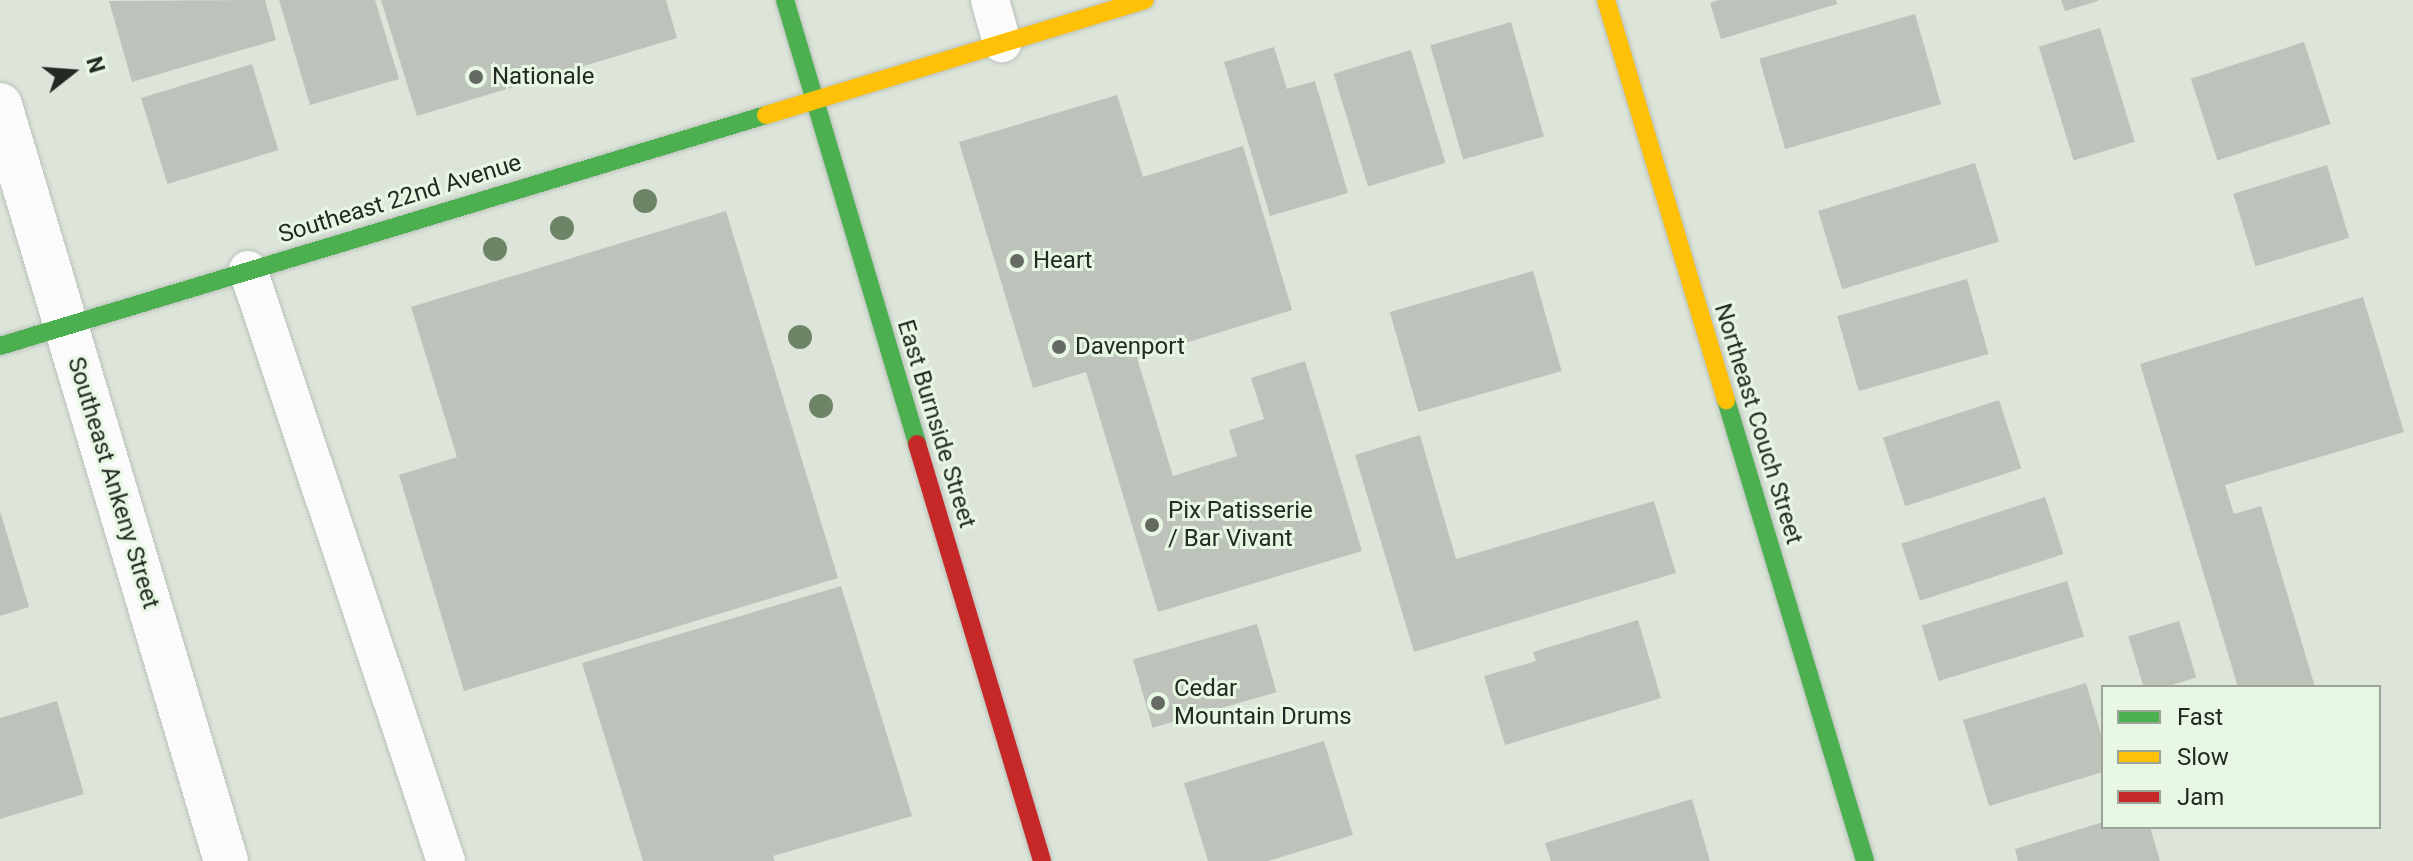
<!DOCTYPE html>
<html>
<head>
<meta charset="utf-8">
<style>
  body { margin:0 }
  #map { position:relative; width:2413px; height:861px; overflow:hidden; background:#dde5db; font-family:Roboto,sans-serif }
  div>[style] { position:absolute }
  .building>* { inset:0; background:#bdc3bb; transform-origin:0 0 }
  .roads { filter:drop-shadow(0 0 2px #bac1b9) drop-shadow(0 0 2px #bac1b9) }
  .lane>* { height:38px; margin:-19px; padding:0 19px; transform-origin:19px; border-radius:19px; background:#fafbfa }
  .street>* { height:44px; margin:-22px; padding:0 22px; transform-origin:22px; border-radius:22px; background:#fafbfa }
  .fast>* { height:18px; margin:-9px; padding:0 9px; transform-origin:9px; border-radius:9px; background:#4caf50 }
  .slow>* { height:18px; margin:-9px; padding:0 9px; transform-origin:9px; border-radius:9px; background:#ffc107 }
  .jam>* { height:18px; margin:-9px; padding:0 9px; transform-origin:9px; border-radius:9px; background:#c62828 }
  .trees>* { width:24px; height:24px; margin:-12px; border-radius:50%; background:#6d8466 }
  .dots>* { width:22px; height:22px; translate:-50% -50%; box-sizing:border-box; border:4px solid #e8f7e4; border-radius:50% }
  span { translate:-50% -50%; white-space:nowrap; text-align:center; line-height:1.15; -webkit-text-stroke:6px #e8f7e4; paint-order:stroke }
  .poi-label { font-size:24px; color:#242a23 }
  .left { translate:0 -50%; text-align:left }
  .street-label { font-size:24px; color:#242a23 }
  .legend { position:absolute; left:2101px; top:685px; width:280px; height:144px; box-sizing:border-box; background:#e8f7e4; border:2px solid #9aa597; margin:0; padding:10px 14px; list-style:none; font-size:24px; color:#242a23 }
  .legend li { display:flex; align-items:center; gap:16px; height:40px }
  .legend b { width:40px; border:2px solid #9aa597 }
  .north { position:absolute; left:32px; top:32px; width:80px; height:80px; -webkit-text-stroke:6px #e8f7e4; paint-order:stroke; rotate:73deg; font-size:22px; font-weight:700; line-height:32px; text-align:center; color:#242a23 }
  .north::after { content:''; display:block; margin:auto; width:28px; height:36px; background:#242a23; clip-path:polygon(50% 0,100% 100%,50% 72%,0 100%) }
</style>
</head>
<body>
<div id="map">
  <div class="building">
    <i style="clip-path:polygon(265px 0,276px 40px,132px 82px,109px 1px)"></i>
    <i style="clip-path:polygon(279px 0,375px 0,399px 79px,310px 105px)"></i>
    <i style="clip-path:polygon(381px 0,666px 0,677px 38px,417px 116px)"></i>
    <i style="clip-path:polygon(1719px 0,1836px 0,1837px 4px,1721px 39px,1710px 3px)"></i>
    <i style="clip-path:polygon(2061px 0,2098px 0,2098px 1px,2065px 11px)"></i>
    <i style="left:1915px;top:14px;width:94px;height:162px;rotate:74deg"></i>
    <i style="left:1511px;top:22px;width:119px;height:84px;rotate:74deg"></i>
    <i style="left:2100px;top:28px;width:119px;height:64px;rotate:73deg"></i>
    <i style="left:2304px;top:42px;width:86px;height:119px;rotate:72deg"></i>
    <i style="clip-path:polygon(1274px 47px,1287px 89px,1315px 81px,1348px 193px,1270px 216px,1224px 62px)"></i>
    <i style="left:1411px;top:50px;width:118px;height:81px;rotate:73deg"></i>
    <i style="left:252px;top:64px;width:90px;height:116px;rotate:73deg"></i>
    <i style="clip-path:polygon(1117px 95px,1143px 177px,1243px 146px,1292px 310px,1137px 358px,1173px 476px,1237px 456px,1229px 430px,1264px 419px,1251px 378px,1305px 361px,1362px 551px,1158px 612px,1086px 372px,1033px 388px,959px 142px)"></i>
    <i style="left:1975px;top:163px;width:82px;height:164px;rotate:73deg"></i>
    <i style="left:2327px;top:165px;width:76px;height:98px;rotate:73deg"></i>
    <i style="clip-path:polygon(726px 211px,838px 578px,464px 691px,399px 475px,457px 457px,411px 307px)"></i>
    <i style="left:1533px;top:271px;width:104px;height:149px;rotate:74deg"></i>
    <i style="left:1967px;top:279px;width:78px;height:135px;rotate:74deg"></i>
    <i style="clip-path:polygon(2363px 297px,2404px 432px,2225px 485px,2234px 514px,2261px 506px,2315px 687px,2238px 687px,2140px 364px)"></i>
    <i style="left:1999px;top:400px;width:72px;height:122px;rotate:72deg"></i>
    <i style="clip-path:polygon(1420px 435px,1456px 559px,1654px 501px,1676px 573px,1414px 652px,1355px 455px)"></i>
    <i style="left:2045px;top:497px;width:60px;height:151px;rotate:72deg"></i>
    <i style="clip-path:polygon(0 511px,29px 607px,0 616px)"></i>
    <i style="left:2067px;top:581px;width:58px;height:152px;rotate:73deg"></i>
    <i style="clip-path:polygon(841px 586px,912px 816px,773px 856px,775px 861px,643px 861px,582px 663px)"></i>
    <i style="clip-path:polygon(1638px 620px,1661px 698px,1505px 745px,1484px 676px,1536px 661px,1533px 652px)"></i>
    <i style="left:2179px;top:621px;width:59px;height:53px;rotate:73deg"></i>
    <i style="left:1257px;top:624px;width:71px;height:129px;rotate:74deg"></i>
    <i style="clip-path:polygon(2086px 683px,2103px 741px,2103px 772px,1989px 806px,1963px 720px)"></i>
    <i style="clip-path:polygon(57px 701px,84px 794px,0 819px,0 718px)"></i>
    <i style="clip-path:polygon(1324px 741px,1353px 835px,1268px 861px,1208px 861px,1184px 783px)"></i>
    <i style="clip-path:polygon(1692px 799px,1710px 861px,1551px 861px,1545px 843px)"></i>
    <i style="clip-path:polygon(2103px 822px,2103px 827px,2150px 827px,2160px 861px,2018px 861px,2015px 849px)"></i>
  </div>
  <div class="roads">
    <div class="lane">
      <i style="left:990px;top:0;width:45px;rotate:74.4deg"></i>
      <i style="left:248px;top:270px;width:623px;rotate:71.48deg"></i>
    </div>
    <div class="street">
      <i style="left:0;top:105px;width:789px;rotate:73.36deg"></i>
    </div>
    <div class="fast">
      <i style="left:785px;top:0;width:463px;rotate:73.4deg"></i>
      <i style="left:0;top:346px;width:800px;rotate:-16.78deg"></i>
      <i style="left:1726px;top:400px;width:481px;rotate:73.2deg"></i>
    </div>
    <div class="slow">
      <i style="left:1606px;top:0;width:418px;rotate:73.3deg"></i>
      <i style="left:766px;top:115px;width:396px;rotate:-16.9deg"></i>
    </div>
    <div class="jam">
      <i style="left:917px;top:444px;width:435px;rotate:73.3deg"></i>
    </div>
  </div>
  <div class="trees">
    <i style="left:645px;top:201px"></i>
    <i style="left:562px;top:228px"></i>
    <i style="left:495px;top:249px"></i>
    <i style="left:800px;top:337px"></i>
    <i style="left:821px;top:406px"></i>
  </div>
  <div class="dots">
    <i style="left:476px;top:77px;background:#656b63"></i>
    <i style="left:1017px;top:261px;background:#656b63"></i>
    <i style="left:1059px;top:347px;background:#656b63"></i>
    <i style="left:1152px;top:525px;background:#656b63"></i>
    <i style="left:1158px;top:703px;background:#656b63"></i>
  </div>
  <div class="poi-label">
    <span class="left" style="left:492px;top:77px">Nationale</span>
    <span class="left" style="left:1033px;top:261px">Heart</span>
    <span class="left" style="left:1075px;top:347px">Davenport</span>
    <span class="left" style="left:1168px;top:525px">Pix Patisserie<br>/ Bar Vivant</span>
    <span class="left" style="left:1174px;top:703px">Cedar<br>Mountain Drums</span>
  </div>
  <div class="street-label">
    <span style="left:400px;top:199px;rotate:-17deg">Southeast 22nd Avenue</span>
    <span style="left:936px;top:424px;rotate:73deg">East Burnside Street</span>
    <span style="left:1758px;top:424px;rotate:73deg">Northeast Couch Street</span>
    <span style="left:113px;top:483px;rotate:73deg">Southeast Ankeny Street</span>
  </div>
  <ul class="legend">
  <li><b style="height:10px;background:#4caf50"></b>Fast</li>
  <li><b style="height:10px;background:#ffc107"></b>Slow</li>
  <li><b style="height:10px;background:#c62828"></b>Jam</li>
  </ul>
  <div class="north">N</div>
</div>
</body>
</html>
